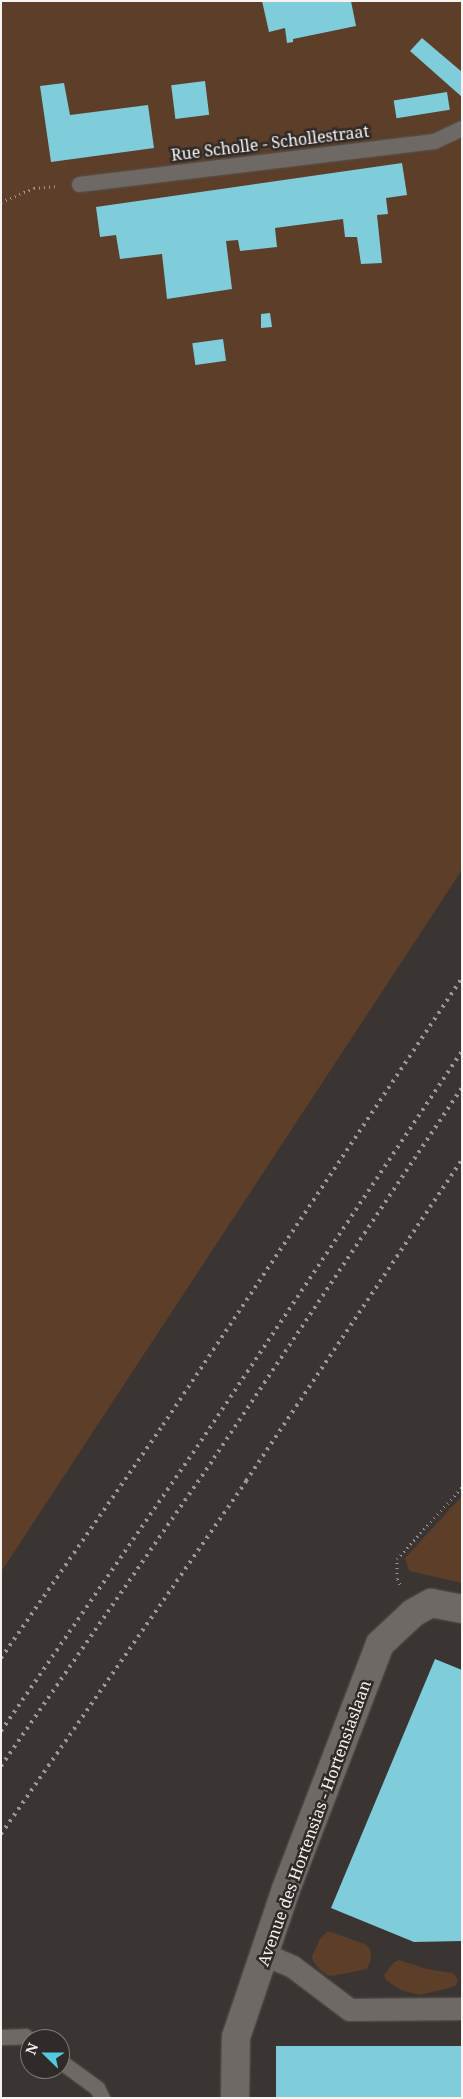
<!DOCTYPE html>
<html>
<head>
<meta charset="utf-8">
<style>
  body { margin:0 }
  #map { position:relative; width:463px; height:2099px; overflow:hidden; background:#3a3532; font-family:"Noto Serif",serif }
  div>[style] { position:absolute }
  .green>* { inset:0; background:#5c3e29 }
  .building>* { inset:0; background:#7fcddb; transform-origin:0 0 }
  .path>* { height:3px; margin-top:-1.5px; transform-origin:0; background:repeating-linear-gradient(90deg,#999592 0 1px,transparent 0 5px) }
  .roads { filter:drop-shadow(0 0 1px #585452) drop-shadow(0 0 1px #585452) }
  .service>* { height:15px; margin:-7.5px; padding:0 7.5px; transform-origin:7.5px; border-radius:7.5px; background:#6e6965 }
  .pedestrian>* { height:22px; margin:-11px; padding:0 11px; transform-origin:11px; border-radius:11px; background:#6e6965 }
  .minor>* { height:28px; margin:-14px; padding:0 14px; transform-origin:14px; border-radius:14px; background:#6e6965 }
  .rail>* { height:4px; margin-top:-2px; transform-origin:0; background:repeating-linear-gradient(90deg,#9b9795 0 2.5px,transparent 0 7.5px) }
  span { translate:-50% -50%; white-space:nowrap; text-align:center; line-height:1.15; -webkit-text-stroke:5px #302b28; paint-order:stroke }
  .street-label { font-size:16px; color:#f5f2f0 }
  .frame { position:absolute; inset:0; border:2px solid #f5f2f0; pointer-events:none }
  .north { position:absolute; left:20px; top:2029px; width:50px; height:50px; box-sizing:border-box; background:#302b28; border:1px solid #7f7b78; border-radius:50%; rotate:292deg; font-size:14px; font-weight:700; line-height:20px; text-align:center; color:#f5f2f0 }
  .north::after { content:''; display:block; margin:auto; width:18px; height:22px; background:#54cade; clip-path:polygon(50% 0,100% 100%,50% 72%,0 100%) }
</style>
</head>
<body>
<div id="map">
  <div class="green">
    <i style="clip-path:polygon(1px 1px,462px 1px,462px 870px,1px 1572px)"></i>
    <i style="clip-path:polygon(462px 1496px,462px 1583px,409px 1571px,405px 1558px)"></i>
    <i style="clip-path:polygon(331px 1932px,365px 1944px,370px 1949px,371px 1960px,367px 1969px,332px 1976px,327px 1975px,319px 1969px,313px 1961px,312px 1956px,320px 1939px,327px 1932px)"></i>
    <i style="clip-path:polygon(399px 1960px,427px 1969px,453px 1973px,458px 1980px,456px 1985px,450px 1988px,419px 1995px,401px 1990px,386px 1980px,384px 1975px,394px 1962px)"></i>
  </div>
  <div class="building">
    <i style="clip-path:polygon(262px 1px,351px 1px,356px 26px,293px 39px,293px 42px,287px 43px,285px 28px,269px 32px)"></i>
    <i style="clip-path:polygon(422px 38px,462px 72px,462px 97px,410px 51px)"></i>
    <i style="left:205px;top:81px;width:34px;height:34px;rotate:83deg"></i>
    <i style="clip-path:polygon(64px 83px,70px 115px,148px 105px,154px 148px,51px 162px,40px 86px)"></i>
    <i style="left:447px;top:92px;width:18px;height:54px;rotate:81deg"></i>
    <i style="clip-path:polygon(402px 163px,407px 195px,386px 198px,388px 214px,377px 215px,382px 263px,361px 264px,357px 237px,345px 237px,343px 219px,275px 228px,277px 247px,240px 251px,238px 240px,226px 241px,232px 289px,167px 299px,162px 254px,120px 259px,116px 235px,100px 237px,96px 207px)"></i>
    <i style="clip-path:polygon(270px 313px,272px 327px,261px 328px,261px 314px)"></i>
    <i style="left:223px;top:339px;width:22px;height:31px;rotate:82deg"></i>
    <i style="clip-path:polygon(435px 1659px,462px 1670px,462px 1941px,414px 1942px,331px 1908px)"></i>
    <i style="left:462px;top:2046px;width:52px;height:186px;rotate:90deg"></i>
  </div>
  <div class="path">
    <i style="left:1px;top:202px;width:36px;rotate:-23deg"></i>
    <i style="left:34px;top:188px;width:21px;rotate:-5deg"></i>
    <i style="left:400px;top:1584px;width:7px;rotate:-117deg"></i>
    <i style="left:397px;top:1578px;width:19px;rotate:-90deg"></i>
    <i style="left:397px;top:1559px;width:97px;rotate:-47.9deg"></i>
  </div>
  <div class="roads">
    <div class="service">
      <i style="left:79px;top:184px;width:358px;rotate:-6.9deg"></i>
      <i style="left:434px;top:141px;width:31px;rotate:-25deg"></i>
      <i style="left:1px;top:2037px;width:24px;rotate:-2deg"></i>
      <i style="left:25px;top:2036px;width:6px;rotate:39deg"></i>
      <i style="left:60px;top:2061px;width:46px;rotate:36.1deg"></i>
      <i style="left:97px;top:2088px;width:11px;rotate:63deg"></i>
    </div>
    <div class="pedestrian">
      <i style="left:265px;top:1955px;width:30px;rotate:23deg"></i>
      <i style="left:293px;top:1967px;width:71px;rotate:37deg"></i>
      <i style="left:350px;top:2010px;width:112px;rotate:-0.5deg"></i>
    </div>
    <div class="minor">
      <i style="left:235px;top:2098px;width:61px;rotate:-89.1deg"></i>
      <i style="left:236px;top:2037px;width:156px;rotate:-71.3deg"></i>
      <i style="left:286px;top:1889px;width:262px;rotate:-69deg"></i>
      <i style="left:380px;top:1644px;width:45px;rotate:-43.2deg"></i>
      <i style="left:413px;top:1613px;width:21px;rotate:-29deg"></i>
      <i style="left:431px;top:1603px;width:32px;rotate:11deg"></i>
    </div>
  </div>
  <div class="rail">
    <i style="left:1px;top:1658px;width:284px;rotate:-55.2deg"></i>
    <i style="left:163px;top:1425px;width:538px;rotate:-56.22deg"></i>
    <i style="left:1px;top:1731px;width:345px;rotate:-55.4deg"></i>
    <i style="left:197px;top:1447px;width:476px;rotate:-56.2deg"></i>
    <i style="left:1px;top:1766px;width:374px;rotate:-55.3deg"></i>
    <i style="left:214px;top:1458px;width:445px;rotate:-56.2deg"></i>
    <i style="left:1px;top:1834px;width:430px;rotate:-55.2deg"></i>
    <i style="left:246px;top:1481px;width:388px;rotate:-56.1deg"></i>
  </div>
  <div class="street-label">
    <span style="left:270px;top:143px;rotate:-7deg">Rue Scholle - Schollestraat</span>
    <span style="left:314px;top:1823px;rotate:-70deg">Avenue des Hortensias - Hortensiaslaan</span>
  </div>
  <div class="frame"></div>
  <div class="north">N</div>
</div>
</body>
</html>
